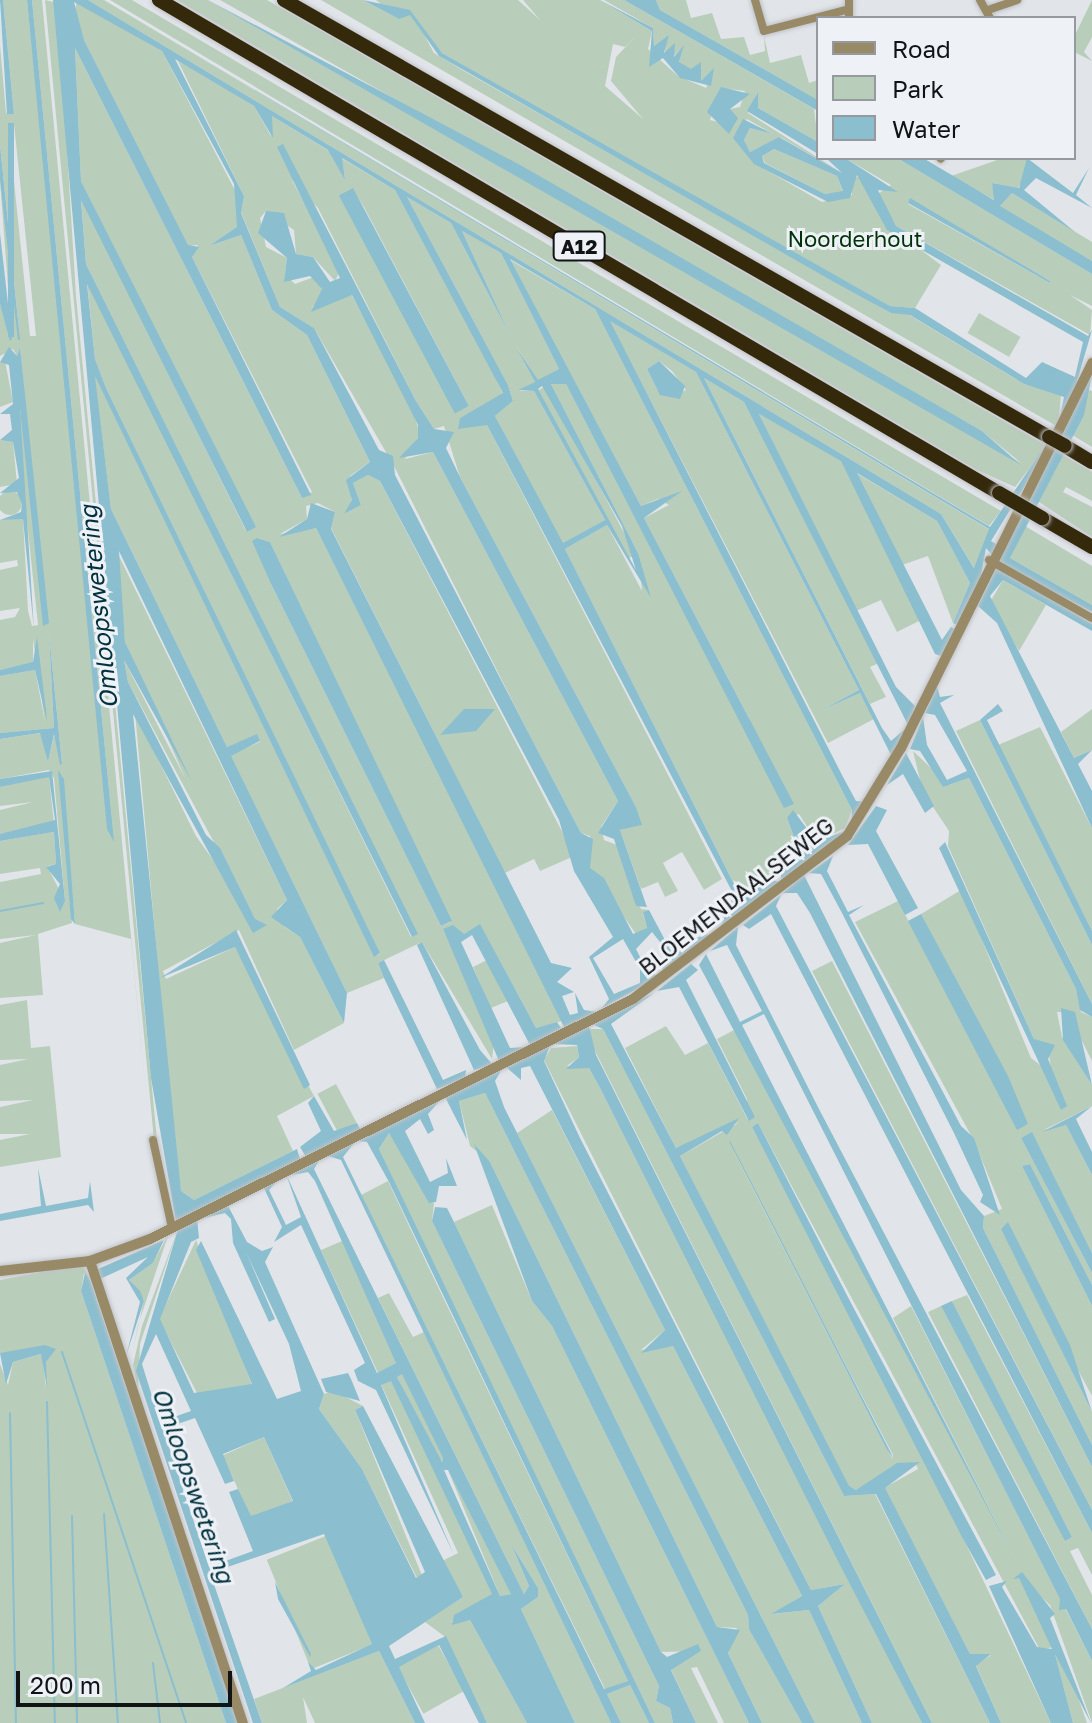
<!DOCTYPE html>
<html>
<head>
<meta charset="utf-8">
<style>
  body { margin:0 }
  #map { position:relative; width:1092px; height:1723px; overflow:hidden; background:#e1e5ea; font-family:"Golos Text",sans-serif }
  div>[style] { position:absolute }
  .green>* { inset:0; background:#b9ceba; transform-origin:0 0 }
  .round { border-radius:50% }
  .water>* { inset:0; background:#8bbece; transform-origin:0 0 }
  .stream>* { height:2px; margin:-1px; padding:0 1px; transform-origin:1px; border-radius:1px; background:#8bbece }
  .roads { filter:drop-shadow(0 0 2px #c0c3c8) drop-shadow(0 0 2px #c0c3c8) }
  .minor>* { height:8px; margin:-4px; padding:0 4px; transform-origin:4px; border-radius:4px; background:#988a66 }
  .tertiary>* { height:10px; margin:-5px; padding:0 5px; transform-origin:5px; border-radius:5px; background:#988a66 }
  .motorway>* { height:14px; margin:-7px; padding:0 7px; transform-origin:7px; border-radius:7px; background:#35290c }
  .bridges { filter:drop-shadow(0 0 2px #c0c3c8) drop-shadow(0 0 2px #c0c3c8) }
  .motorway-bridge>* { height:14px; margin:-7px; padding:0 7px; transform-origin:7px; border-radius:7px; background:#35290c }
  span { translate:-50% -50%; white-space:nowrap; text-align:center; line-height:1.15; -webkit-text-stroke:6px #eef2f7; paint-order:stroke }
  .shield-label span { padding:2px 6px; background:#eef2f7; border:2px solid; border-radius:6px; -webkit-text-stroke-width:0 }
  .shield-label { font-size:20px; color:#121315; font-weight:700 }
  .park-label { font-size:22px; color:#003408 }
  .street-label { font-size:22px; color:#121315 }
  .water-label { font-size:24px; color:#00313d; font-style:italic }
  .legend { position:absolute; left:816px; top:16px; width:260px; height:144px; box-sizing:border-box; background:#eef2f7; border:2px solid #96999d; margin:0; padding:10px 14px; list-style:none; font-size:24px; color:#121315 }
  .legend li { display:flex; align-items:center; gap:16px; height:40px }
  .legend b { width:40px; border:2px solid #96999d }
  .scale { position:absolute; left:16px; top:1671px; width:216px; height:36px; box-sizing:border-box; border:4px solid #121315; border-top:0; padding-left:10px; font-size:24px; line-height:28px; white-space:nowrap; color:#121315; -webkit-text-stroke:6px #eef2f7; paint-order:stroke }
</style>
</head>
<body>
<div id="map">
  <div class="green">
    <i style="clip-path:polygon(evenodd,3px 0,27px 0,114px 842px,32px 0,42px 0,151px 1147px,131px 939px,75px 924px,62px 771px,72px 923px,38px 934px,43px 995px,0 998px,0 943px,36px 935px,0 939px,0 882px,41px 874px,40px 868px,0 874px,0 841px,54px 832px,56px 864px,47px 866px,65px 901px,54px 778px,49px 770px,0 779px,0 739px,41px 733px,48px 762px,54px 735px,62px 764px,49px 634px,54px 728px,0 733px,0 676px,35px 670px,45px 722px,33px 639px,33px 663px,0 670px,0 620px,15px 617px,20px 608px,0 611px,0 570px,18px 566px,17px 560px,0 563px,0 520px,23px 518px,28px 611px,32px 626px,38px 625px,16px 418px,26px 410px,20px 347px,17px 356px,13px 349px,0 356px,0 304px,12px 339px,0 181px,20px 339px,0 145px,0 45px,6px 113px,14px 114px,3px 0,8px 123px,14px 124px,36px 336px,30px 336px,8px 123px)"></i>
    <i style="clip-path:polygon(45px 0,58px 3px,76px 296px,157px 1140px,173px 1224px,154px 1140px)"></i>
    <i style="clip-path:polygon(88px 0,104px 0,990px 530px,975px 569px,941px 514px)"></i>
    <i style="clip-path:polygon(110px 0,132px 0,1001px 511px,989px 526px)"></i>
    <i style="clip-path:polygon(177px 0,208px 0,1021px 463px,982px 431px,220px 0,267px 0,1047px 446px,1015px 487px,977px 470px)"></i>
    <i style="clip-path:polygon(evenodd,321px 0,363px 0,399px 19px,376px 0,518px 0,540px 20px,523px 0,600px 0,652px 31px,648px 49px,678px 76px,706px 88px,713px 71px,701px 81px,679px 62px,683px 47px,673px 57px,674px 45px,665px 53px,666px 38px,654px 46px,653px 28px,604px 0,624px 0,814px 109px,818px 142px,758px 108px,757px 93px,748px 113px,842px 173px,780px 137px,750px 152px,744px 140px,750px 128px,773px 134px,747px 119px,734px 136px,754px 163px,822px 202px,852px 195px,852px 177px,860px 177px,892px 228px,941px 265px,915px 308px,890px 306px,643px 168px,442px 53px,421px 29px,434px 53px,464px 71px,891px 313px,901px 310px,1024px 384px,1061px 395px,1058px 427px,321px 0,638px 34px,616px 57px,611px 81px,643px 119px,605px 86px,613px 44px,625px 47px,638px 34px,321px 0,721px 88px,745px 91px,740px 107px,730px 109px,734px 126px,710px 120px,721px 88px)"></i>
    <i style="clip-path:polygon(656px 0,686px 0,691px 18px,712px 13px,721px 39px,744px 37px,750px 55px,765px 51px,764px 36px,770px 63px,801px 55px,809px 83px,818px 80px,818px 100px,660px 10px)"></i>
    <i style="clip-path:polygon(1092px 0,1092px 37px,1084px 52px,1092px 61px,1074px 52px,1074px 37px)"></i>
    <i style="clip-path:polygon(evenodd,77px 1px,162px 51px,237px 194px,238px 227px,209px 246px,241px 235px,272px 310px,307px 335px,370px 462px,350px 476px,352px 503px,344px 514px,361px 505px,353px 483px,368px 475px,380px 481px,568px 843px,572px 857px,540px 871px,534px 859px,505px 873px,331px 528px,335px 512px,318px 503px,306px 506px,307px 519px,280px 534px,316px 528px,562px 1021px,536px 1028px,480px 925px,464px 934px,443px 929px,494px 1043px,492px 1059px,422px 942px,378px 963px,384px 978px,347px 993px,230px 755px,260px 742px,257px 735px,227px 747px,111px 509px,94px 372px,374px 956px,380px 954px,106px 388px,95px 359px,87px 281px,411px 937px,417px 934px,86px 264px,81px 198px,246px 531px,255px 527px,81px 181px,75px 48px,302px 498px,312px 492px,192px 257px,198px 245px,188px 246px,84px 40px,73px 18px,77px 1px,257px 538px,270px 542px,451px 922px,441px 926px,272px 586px,257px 538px)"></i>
    <i style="clip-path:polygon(evenodd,177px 59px,254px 106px,271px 136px,272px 116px,329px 151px,345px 179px,341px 158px,395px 190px,490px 367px,503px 394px,460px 418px,487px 425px,722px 879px,704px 890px,682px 852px,663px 863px,678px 891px,665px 897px,658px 882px,641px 889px,620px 830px,641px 825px,636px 807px,460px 477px,444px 426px,434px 429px,416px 401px,318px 208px,292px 180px,340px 271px,335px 281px,313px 257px,296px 254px,294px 230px,266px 211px,260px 218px,266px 247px,287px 258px,285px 274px,295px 284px,314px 277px,322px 289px,323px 299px,312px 307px,351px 294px,411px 405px,420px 434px,405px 459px,433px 452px,618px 801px,601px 827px,604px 840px,617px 845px,641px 909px,649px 910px,643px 913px,647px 928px,636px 934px,590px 868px,590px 836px,581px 833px,527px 730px,394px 466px,314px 328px,280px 307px,241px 212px,244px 196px,177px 59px,352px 188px,364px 207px,469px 406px,463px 409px,352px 188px)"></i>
    <i style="clip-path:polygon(774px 149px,837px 176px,843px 192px,825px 194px,765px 163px,762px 156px)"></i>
    <i style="clip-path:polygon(evenodd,845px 158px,897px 158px,1092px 274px,1092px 306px,1070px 295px,1092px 310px,1090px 335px,896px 226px,878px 194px,891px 185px,845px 158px,910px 199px,1050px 281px,1050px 283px,908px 204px,910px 199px)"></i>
    <i style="clip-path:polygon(1003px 158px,1027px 158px,1027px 171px,1018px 188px,992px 183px,995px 200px,951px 176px)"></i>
    <i style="clip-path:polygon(1012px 193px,1092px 242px,1092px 261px,999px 207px)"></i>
    <i style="clip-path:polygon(407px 197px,451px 223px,511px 337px,462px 231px,501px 253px,559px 369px,538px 381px,516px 346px,535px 382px,519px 391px,534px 391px,605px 520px,562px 544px,495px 416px,513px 401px,508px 385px)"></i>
    <i style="clip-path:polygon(510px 260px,595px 309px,852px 810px,845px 828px,817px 842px,799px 814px,787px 818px,801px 856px,771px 880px,749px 874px,751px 888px,760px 890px,754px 896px,737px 890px,565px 549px,607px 525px,642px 591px,638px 553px,551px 384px,566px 384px,785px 808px,748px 716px,644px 518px,669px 505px,658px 499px,641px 506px)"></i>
    <i style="left:979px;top:313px;width:48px;height:23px;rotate:30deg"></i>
    <i style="clip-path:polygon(evenodd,609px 320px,696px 372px,859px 690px,820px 711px,860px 693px,874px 719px,828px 743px,609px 320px,659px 361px,672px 371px,686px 390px,673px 396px,657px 389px,647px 369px,659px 361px)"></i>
    <i style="clip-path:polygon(5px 361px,13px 402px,0 407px,0 362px)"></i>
    <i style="clip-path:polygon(704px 378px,744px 402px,879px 663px,870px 667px,886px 697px,870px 704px)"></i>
    <i style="left:546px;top:386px;width:191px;height:9px;rotate:62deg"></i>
    <i style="clip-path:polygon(1089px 390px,1092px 391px,1092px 447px,1067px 432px)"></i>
    <i style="clip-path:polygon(759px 414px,841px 460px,923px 619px,897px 632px,881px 600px,856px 611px)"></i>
    <i style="clip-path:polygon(0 440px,13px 442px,17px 484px,0 487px)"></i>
    <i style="clip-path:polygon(1059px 453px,1092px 472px,1092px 501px,1066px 487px,1063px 492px,1092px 507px,1092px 537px,1039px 502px)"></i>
    <i style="clip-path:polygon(856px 473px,937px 521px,970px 583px,953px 623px,928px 556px,902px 565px)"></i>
    <i class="round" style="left:-2px;top:491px;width:24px;height:24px"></i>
    <i style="clip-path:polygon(1025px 526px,1092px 566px,1092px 605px,1010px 558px)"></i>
    <i style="clip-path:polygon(117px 552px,287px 900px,277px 909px,285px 927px,300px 937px,344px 1023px,294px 1050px,239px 930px,163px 971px,166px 979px,235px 947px,314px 1096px,277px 1116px,293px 1151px,194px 1200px,181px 1191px,174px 1141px,135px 713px,196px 836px,255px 919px,128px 682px,124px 660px,185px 778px,125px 642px)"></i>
    <i style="clip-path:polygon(1003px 580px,1046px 605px,1019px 651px,990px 602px)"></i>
    <i style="clip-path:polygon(1092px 709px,1092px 750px,1074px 758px,1061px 732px)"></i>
    <i style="clip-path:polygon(980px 720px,1092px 945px,1092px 1004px,956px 731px)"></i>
    <i style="clip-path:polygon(1040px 727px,1092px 828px,1092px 931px,998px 745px)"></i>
    <i style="clip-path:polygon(913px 751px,949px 785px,969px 778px,1076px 989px,1081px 1012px,1092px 1017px,1092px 1061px,1074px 1025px,1075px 1012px,1057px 1012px,1062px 1037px,1092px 1085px,1092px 1106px,1044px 1130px,1066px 1125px,1092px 1175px,1092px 1253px,1032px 1133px,1021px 1138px,1092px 1273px,1092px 1285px,1030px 1164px,1022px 1166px,1092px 1306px,1092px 1396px,999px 1224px,1092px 1412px,1092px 1445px,983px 1228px,984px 1216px,1002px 1209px,974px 1141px,855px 922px,898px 901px,1017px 1129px,1028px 1124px,921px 914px,961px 890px,1031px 1058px,1052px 1074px,1049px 1056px,1034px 1039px,948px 846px,949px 831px,923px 792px)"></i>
    <i style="clip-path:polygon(49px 776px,54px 824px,0 834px,0 810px,33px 802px,0 806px,0 787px)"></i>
    <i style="clip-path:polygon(487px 960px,508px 1001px,491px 1008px,473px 967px)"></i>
    <i style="clip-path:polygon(832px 961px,1092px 1467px,1092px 1510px,812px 971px)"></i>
    <i style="clip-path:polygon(27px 1000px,31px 1048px,50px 1046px,61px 1157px,0 1167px,0 1140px,30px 1134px,0 1134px,0 1107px,33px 1100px,0 1101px,0 1065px,28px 1059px,0 1060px,0 1005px)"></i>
    <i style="clip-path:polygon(evenodd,666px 1026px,685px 1055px,708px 1043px,748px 1120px,747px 1099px,717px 1039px,736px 1029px,1019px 1567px,893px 1318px,911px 1306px,1092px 1661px,1092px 1723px,1050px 1605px,1019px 1577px,1053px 1647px,1040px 1650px,758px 1123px,752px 1127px,926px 1460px,1051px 1723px,1001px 1723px,976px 1665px,991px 1655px,970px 1654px,884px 1488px,918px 1469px,915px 1462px,856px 1490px,848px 1486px,680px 1156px,740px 1122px,676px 1148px,625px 1048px,666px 1026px,729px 1142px,893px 1455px,893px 1459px,887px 1450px,729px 1142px)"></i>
    <i style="clip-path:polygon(590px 1029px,603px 1029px,844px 1496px,875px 1494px,990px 1723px,932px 1723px,588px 1037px)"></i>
    <i style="clip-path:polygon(577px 1046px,579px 1057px,567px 1066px,589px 1068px,600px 1088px,922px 1723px,872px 1723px,818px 1606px,845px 1584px,811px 1590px,544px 1060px,551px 1048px)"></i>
    <i style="left:336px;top:1084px;width:44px;height:21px;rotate:62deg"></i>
    <i style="clip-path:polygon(485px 1093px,748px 1615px,749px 1628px,802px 1723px,762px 1723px,728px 1653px,737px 1628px,717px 1627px,490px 1162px,470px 1146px,459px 1101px)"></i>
    <i style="clip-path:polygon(552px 1110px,665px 1330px,641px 1350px,673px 1346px,802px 1596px,772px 1614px,809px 1610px,862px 1723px,815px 1723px,517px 1133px)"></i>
    <i style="clip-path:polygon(389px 1133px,434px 1204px,432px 1221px,659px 1686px,656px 1701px,670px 1708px,673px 1723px,655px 1723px,432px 1262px,379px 1149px)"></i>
    <i style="clip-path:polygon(388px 1181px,427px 1264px,628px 1681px,605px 1689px,361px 1195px)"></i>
    <i style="clip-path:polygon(492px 1205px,532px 1301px,552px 1326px,749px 1723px,724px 1723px,697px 1667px,691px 1668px,718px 1723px,696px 1723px,671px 1669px,701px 1651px,661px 1652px,454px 1222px)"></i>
    <i style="clip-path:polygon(178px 1229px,140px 1344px,138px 1390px,133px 1365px,142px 1326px)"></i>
    <i style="clip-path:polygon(169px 1233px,138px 1325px,133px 1350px,144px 1300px,129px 1280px,153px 1263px)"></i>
    <i style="clip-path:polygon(196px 1240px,252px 1385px,199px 1397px,159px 1319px)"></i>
    <i style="clip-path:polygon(342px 1241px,394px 1354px,396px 1363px,378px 1373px,321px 1250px)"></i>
    <i style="clip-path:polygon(75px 1262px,82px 1265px,91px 1280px,84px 1273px,81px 1291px,226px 1723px,0 1723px,0 1364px,8px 1385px,13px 1362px,42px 1354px,46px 1388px,46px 1362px,55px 1349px,0 1353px,0 1280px,79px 1265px,0 1274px)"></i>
    <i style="clip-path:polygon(389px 1293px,413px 1337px,424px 1332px,611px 1723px,575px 1723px,521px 1609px,538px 1597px,538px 1588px,511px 1544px,529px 1586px,524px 1594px,378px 1298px)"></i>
    <i style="clip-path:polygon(967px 1295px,1092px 1533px,1092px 1575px,1078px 1548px,1070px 1551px,1092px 1595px,1092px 1629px,928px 1312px,941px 1306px,1065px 1540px,1072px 1537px,952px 1301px)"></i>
    <i style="left:402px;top:1373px;width:96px;height:6px;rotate:64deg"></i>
    <i style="clip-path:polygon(391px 1380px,494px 1597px,451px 1622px,470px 1620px,527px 1723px,487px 1723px,444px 1636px,425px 1622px,463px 1597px,440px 1562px,458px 1553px,381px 1384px)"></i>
    <i style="clip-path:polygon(334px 1391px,363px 1406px,355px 1410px,423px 1578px,417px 1578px,362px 1469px,319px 1409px,324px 1394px)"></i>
    <i style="left:264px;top:1437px;width:70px;height:45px;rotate:66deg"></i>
    <i style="clip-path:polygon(448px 1470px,507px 1581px,511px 1594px,500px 1596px)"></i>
    <i style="left:328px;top:1535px;width:118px;height:66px;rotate:68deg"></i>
    <i style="left:438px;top:1645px;width:53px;height:46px;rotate:61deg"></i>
    <i style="clip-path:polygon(379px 1651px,415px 1723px,315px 1723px,303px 1697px,307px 1723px,262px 1723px,254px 1699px)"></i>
    <i style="clip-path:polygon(1055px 1654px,1071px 1677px,1087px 1723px,1073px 1723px)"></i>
    <i style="clip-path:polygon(630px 1685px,649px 1723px,621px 1723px,607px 1694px)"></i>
  </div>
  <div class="water">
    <i style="clip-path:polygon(0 0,3px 0,14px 114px,7px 114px)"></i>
    <i style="clip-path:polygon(27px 0,32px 0,114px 842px,107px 829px)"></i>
    <i style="clip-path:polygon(evenodd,53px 0,88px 0,941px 514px,974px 568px,989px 529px,104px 0,990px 527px,1058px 427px,1064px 397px,1024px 384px,910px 315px,891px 313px,834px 282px,439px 56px,410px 15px,399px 19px,363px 0,410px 10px,442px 53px,890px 306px,915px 308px,1026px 378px,1042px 362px,1075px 377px,1083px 342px,887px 230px,857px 175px,850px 198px,828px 202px,754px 164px,733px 138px,743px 119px,773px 134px,750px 128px,744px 140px,750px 152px,779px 137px,842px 173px,826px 158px,845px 158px,898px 192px,878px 190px,896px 226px,1088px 336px,1092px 330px,1066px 419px,991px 541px,1004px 549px,1092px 374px,1084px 415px,1010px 558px,1092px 605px,1092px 612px,999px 563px,986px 548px,979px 586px,959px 626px,953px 623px,970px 583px,937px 521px,857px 473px,942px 640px,951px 627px,957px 630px,944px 657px,935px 654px,841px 461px,759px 414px,896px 687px,915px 706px,908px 725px,744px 402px,704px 378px,882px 728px,891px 741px,906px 728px,891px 755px,860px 693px,820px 711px,859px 690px,696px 372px,610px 321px,842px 775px,856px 801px,867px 802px,851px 828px,852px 810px,595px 309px,510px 259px,641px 506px,682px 491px,644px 518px,794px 804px,784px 808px,566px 384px,551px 384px,638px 553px,651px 598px,607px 525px,565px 549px,737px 890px,749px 898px,760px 891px,751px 890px,751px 873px,779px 882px,719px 930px,734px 895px,487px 425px,458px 429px,460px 418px,503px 393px,395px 190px,342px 158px,345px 180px,328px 150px,272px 116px,273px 138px,254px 106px,175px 59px,244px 196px,241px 213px,280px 307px,314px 328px,379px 450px,393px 456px,395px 475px,527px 730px,581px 833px,593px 839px,590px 868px,604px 878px,633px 934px,647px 928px,643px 912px,649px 910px,673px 955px,687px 945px,684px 932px,696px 938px,716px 932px,667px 973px,661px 967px,672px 957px,652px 932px,636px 949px,648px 973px,661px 976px,602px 1008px,609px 999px,589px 957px,613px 937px,574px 871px,559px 820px,380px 481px,368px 475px,353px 483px,361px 505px,344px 514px,352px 500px,346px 480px,370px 462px,307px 335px,272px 310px,241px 235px,209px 246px,237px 227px,234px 184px,162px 51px,74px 2px,84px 40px,188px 245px,199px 247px,192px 257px,311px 495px,302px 498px,75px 48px,81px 181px,256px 527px,247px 532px,81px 200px,86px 264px,418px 934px,412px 937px,87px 284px,95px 359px,106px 388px,380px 953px,374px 957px,95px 376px,111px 509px,227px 747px,257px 734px,260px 741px,231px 756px,347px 993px,344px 1023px,300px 937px,271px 917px,287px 900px,119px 551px,125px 642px,192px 782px,124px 660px,128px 682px,206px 835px,220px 848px,255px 919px,267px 925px,253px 933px,133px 714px,181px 1191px,194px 1200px,297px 1149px,300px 1159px,176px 1222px,151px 1078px,53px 0,774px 149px,837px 176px,843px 191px,825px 194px,764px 163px,762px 156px,774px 149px,53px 0,407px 197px,451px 223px,511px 337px,462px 231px,501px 253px,559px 369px,538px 380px,516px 347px,535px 382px,518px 390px,534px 391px,605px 520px,563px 543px,495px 416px,513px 401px,508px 385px,407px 197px,53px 0,542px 386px,622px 526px,636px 570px,538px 389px,542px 386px,53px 0,623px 939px,640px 969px,640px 983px,614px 994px,593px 958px,623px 939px)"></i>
    <i style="clip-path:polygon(208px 0,522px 166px,982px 431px,1021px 465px)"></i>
    <i style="clip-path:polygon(600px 0,653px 28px,654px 46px,669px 35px,664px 53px,675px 43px,674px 57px,684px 45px,679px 62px,691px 69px,701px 62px,701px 81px,714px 68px,711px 86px,680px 78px,663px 58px,649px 67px,652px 31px)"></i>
    <i style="clip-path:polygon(624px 0,656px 0,660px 10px,818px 100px,818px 111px)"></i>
    <i style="clip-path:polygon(721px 87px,750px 94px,730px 109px,738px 118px,729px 134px,707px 112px)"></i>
    <i style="clip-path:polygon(758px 92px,758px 108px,818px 142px,818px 154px,747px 111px)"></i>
    <i style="left:8px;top:123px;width:6px;height:214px"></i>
    <i style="clip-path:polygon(283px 144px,416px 401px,434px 429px,454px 432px,446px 448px,460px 477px,636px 807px,642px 825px,620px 830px,647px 907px,636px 906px,614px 839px,598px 833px,618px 801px,433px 452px,399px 458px,418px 438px,418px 425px,352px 295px,311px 312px,322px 289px,310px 276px,284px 282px,287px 258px,258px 233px,266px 211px,284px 213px,296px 254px,313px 257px,330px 282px,340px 278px,277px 147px)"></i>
    <i style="clip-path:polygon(0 145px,20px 340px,18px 340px,0 181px)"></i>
    <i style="clip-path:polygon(897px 158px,923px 158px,994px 200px,992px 183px,1019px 188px,1027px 158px,1073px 193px,1089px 168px,1076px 195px,1092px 208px,1036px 178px,1024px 190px,1075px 232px,1012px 193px,1000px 206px,1092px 261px,1092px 274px)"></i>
    <i style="left:353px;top:188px;width:247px;height:16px;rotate:62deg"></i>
    <i style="clip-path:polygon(910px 198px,1050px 281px,1050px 283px,908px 203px)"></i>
    <i style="clip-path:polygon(0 233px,12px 339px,10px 341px,0 304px)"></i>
    <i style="clip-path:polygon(9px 347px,17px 356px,20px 347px,49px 623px,43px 626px,20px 408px,34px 630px,23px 519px,0 520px,21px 512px,22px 504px,17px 492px,0 493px,19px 478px,13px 442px,0 440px,12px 430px,10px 414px,0 414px,13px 404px,9px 365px,0 362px)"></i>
    <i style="clip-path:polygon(659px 361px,685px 386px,680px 399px,660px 395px,647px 369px)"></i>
    <i style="clip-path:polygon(311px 503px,335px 512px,331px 529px,551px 963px,572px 968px,557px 982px,574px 992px,562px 996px,570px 1015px,578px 1013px,575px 993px,584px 1010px,597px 1012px,564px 1027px,316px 528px,279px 537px,307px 519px)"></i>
    <i style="clip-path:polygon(257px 538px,270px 542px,452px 921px,441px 926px,272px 586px,252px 541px)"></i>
    <i style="clip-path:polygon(997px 567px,1092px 624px,1092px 631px,1003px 580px,990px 596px,1074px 758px,1092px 750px,1078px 764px,1092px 791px,1092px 828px,997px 623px,978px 606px)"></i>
    <i style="clip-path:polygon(49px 634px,62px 764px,60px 765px,54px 734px,48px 762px,40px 733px,0 739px,0 733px,54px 728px)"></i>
    <i style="clip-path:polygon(37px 637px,46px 710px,47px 722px,35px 670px,0 676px,0 670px,33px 662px)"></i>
    <i style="clip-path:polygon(937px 686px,940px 697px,954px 695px,940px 703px,1092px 1004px,1092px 1017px,1080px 1010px,1076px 989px,969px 778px,943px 787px,920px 751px,910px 749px,923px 717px,927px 745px,947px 780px,967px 771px,935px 715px,925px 713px)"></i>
    <i style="clip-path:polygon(998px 704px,1003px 711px,987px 720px,1092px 931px,1092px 945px,980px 720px)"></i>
    <i style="clip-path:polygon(464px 709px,495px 709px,476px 731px,440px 735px)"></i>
    <i style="clip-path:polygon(906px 753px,934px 806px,925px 813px,903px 774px,887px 785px)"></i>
    <i style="clip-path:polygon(58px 770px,64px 779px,75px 924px,71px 919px)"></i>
    <i style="clip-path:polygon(52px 771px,65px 901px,60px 912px,54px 898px,60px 884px,46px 867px,56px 864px,54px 832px,0 841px,0 834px,55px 820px,49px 777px,0 787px,0 779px)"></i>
    <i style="clip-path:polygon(876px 806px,887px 810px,876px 831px,918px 908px,905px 915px,868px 844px,848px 845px)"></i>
    <i style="clip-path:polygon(793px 810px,817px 842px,847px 830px,782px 880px,780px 873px,801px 856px,787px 818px)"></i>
    <i style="clip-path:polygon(945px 842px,1034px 1039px,1055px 1045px,1048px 1059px,1067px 1106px,1061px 1110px,939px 848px)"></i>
    <i style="clip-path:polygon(833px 856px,827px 871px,848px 912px,864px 905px,849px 915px,961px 1126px,974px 1138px,1000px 1215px,980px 1202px,983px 1195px,953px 1131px,842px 913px,821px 874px,809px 873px)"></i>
    <i style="clip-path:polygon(804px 875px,961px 1190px,984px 1216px,983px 1228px,1092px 1445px,1092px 1467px,810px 913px,797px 893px,783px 893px)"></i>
    <i style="clip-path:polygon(781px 895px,776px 906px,1092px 1510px,1092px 1533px,771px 914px,749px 929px,743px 925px)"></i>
    <i style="clip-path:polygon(921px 914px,1008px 1076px,1028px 1124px,1017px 1130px,911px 927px,908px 921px)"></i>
    <i style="clip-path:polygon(480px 924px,536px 1028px,557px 1022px,561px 1028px,530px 1045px,472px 935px,461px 942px,510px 1048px,526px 1047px,499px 1061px,443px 929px,453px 925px,464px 934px)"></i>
    <i style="clip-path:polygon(738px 927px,736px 945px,820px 1111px,1092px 1629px,1092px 1661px,1066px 1609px,1059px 1610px,1060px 1599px,764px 1014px,742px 1025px,1019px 1567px,699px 965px,706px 954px,740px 1022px,762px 1011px,727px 945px,710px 951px)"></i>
    <i style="clip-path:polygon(236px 930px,310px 1085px,304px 1089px,235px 947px,160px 978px)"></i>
    <i style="clip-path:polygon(422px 942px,480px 1050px,493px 1065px,474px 1070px,417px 945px)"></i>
    <i style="clip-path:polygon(384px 960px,443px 1080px,466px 1070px,465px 1078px,437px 1089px,384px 978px,378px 963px)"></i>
    <i style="clip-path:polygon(691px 964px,698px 970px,686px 980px,755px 1117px,749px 1121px,679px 987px,657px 991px)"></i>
    <i style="clip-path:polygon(654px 993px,611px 1024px,676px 1148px,739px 1118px,727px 1135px,722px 1131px,680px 1156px,849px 1486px,856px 1490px,897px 1463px,920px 1462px,885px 1488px,970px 1654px,991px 1654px,976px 1666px,1001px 1723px,990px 1723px,876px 1494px,844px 1496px,603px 1029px,592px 1024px)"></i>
    <i style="clip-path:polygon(1061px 1008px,1075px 1012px,1092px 1085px,1063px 1040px)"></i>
    <i style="clip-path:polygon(589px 1026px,596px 1055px,932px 1723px,922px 1723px,840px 1565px,600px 1088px,589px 1068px,566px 1069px,579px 1057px,577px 1045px,554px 1044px)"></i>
    <i style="clip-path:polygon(550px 1046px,544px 1061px,580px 1138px,811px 1590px,845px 1584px,818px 1606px,872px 1723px,862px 1723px,809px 1610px,771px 1614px,802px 1596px,673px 1346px,641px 1353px,665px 1330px,530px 1066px,521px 1068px,521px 1080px,506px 1067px)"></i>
    <i style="clip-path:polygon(502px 1069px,495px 1081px,504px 1107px,815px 1723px,802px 1723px,749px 1629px,748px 1615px,485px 1093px,459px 1101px,467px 1140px,445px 1097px)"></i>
    <i style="clip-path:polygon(314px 1096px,334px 1131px,357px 1123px,360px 1129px,306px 1157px,300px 1147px,321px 1131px,308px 1103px)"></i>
    <i style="clip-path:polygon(442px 1098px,428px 1114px,434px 1130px,428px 1134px,420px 1119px,405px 1131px,430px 1182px,448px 1173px,446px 1158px,457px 1186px,439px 1186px,436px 1202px,429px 1203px,389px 1133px,379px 1149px,655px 1723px,649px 1723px,630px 1685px,607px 1694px,621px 1723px,611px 1723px,341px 1160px,325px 1155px,354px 1143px,343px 1157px,604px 1689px,628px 1681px,389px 1182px,367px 1142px,359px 1141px)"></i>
    <i style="clip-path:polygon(1092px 1106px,1076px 1119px,1092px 1152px,1092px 1175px,1066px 1125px,1042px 1132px)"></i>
    <i style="clip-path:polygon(758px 1123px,851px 1303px,996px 1575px,986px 1580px,962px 1537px,752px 1127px)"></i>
    <i style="clip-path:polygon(1032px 1132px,1092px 1253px,1092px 1273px,1021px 1138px)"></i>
    <i style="clip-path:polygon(729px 1141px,730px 1141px,894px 1459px,887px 1450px)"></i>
    <i style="clip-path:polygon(474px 1144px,490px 1162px,717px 1627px,740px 1630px,728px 1653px,762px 1723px,749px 1723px,552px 1326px,532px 1301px)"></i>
    <i style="clip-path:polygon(evenodd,321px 1157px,314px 1169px,524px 1594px,529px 1586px,511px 1544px,538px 1588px,538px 1597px,521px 1609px,575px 1723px,527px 1723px,470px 1620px,452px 1625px,454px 1615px,492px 1594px,391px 1381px,381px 1385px,454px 1555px,376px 1390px,358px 1381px,354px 1370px,365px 1363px,301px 1225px,274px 1242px,282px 1227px,263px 1186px,279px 1179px,269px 1190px,286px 1225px,301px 1217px,286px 1174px,377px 1373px,396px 1363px,315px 1181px,308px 1172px,292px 1175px,321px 1157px,402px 1374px,443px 1458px,442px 1462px,397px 1377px,402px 1374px,321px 1157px,444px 1470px,448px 1470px,511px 1594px,500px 1596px,444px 1470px)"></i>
    <i style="clip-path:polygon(1030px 1164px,1092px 1285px,1092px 1306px,1022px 1166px)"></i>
    <i style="clip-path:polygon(38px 1168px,46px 1206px,88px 1198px,90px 1181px,94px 1212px,88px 1205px,0 1221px,0 1214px,41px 1206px)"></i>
    <i style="clip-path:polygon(evenodd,227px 1204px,247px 1242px,262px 1251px,273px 1247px,265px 1262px,324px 1394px,319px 1409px,362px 1469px,416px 1578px,425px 1572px,355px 1410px,363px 1406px,463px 1597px,389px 1646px,395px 1659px,446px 1636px,487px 1723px,479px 1723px,439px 1645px,399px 1667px,425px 1723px,415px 1723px,379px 1651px,283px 1688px,311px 1671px,308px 1662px,316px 1670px,372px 1644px,324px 1534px,210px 1573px,262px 1723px,253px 1723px,136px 1371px,178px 1229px,197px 1219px,199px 1238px,191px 1242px,160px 1319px,194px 1393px,252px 1384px,196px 1250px,201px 1241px,277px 1399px,301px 1391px,289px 1344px,246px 1252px,275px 1319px,269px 1322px,233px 1243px,231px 1219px,225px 1213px,204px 1218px,227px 1204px,156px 1334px,191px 1411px,160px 1422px,142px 1364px,156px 1334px,227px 1204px,195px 1418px,225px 1484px,234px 1481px,223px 1454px,264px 1437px,293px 1501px,251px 1516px,238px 1489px,229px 1492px,253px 1551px,209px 1567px,163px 1429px,195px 1418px)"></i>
    <i style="clip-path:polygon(435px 1207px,447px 1208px,454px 1222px,661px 1652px,667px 1657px,698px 1644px,701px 1651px,671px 1670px,696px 1723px,673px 1723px,670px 1708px,656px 1701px,659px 1686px,432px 1221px)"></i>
    <i style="clip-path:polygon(1008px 1222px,1070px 1345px,1092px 1412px,1001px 1229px)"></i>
    <i style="clip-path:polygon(164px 1240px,153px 1263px,129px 1280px,140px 1291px,144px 1301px,126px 1356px,140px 1302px,126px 1278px,148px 1257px,100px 1279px,98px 1269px)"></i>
    <i style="clip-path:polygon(85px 1273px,90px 1280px,238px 1723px,226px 1723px,81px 1291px)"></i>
    <i style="clip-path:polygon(952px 1301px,1072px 1537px,1065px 1541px,941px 1306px)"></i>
    <i style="clip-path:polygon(45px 1345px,56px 1349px,46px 1362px,47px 1388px,41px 1354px,13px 1362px,6px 1384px,0 1353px)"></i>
    <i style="clip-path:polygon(348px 1373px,351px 1379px,360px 1401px,326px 1392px,321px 1379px)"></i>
    <i style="clip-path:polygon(1022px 1572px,1055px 1614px,1050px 1618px,1091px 1723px,1055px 1654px,1073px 1723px,1051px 1723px,989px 1586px,1007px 1581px,1002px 1587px,1037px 1647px,1052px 1649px,1019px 1578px,1013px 1579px)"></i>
    <i style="clip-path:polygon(275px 1582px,311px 1654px,310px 1657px,278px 1599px)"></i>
  </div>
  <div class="stream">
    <i style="left:0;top:911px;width:44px;rotate:-10.5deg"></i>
    <i style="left:62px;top:1352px;width:391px;rotate:71.5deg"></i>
    <i style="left:47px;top:1402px;width:321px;rotate:88.6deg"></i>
    <i style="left:10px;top:1413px;width:310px;rotate:88.9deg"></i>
    <i style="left:104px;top:1514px;width:209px;rotate:86.2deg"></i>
    <i style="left:72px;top:1516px;width:207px;rotate:88.6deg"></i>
    <i style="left:153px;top:1663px;width:60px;rotate:83.3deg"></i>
  </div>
  <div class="roads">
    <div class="minor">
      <i style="left:755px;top:0;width:32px;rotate:74deg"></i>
      <i style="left:764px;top:31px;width:85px;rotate:-14.4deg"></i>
      <i style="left:980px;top:0;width:21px;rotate:61deg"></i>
      <i style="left:988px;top:10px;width:31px;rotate:-19deg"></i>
      <i style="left:849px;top:18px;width:18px;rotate:-90deg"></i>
      <i style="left:940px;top:158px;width:1px;rotate:45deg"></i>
      <i style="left:989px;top:560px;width:118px;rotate:29.4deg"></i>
      <i style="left:153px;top:1140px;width:90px;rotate:77.8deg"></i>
    </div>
    <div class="tertiary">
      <i style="left:90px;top:1261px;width:487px;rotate:71.7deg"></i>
      <i style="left:0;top:1271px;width:91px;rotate:-6.3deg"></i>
      <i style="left:90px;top:1261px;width:64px;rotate:-20.1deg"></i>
      <i style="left:150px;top:1239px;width:539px;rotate:-26.42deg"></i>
      <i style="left:633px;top:999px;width:269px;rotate:-37.3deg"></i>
      <i style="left:847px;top:836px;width:103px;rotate:-58.5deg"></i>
      <i style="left:901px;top:748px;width:430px;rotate:-63.6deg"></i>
    </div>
    <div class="motorway">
      <i style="left:159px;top:0;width:974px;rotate:30.41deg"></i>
      <i style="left:284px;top:0;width:881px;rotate:29.74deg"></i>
      <i style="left:1065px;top:446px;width:31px;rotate:31deg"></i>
      <i style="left:1042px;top:518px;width:58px;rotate:30.1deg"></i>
    </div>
  </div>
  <div class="bridges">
    <div class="motorway-bridge">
      <i style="left:1049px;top:437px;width:18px;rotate:29deg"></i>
      <i style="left:999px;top:493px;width:50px;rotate:30.2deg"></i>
    </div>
  </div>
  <div class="shield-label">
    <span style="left:579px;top:246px">A12</span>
  </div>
  <div class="park-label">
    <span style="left:855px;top:239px">Noorderhout</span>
  </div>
  <div class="street-label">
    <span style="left:736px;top:896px;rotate:-38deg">BLOEMENDAALSEWEG</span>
  </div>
  <div class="water-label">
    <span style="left:98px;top:607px;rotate:-96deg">Omloopswetering</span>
    <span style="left:194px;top:1485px;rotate:71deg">Omloopswetering</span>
  </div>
  <ul class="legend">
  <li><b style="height:10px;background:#988a66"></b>Road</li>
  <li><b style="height:22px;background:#b9ceba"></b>Park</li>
  <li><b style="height:22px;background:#8bbece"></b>Water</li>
  </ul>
  <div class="scale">200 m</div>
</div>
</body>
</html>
